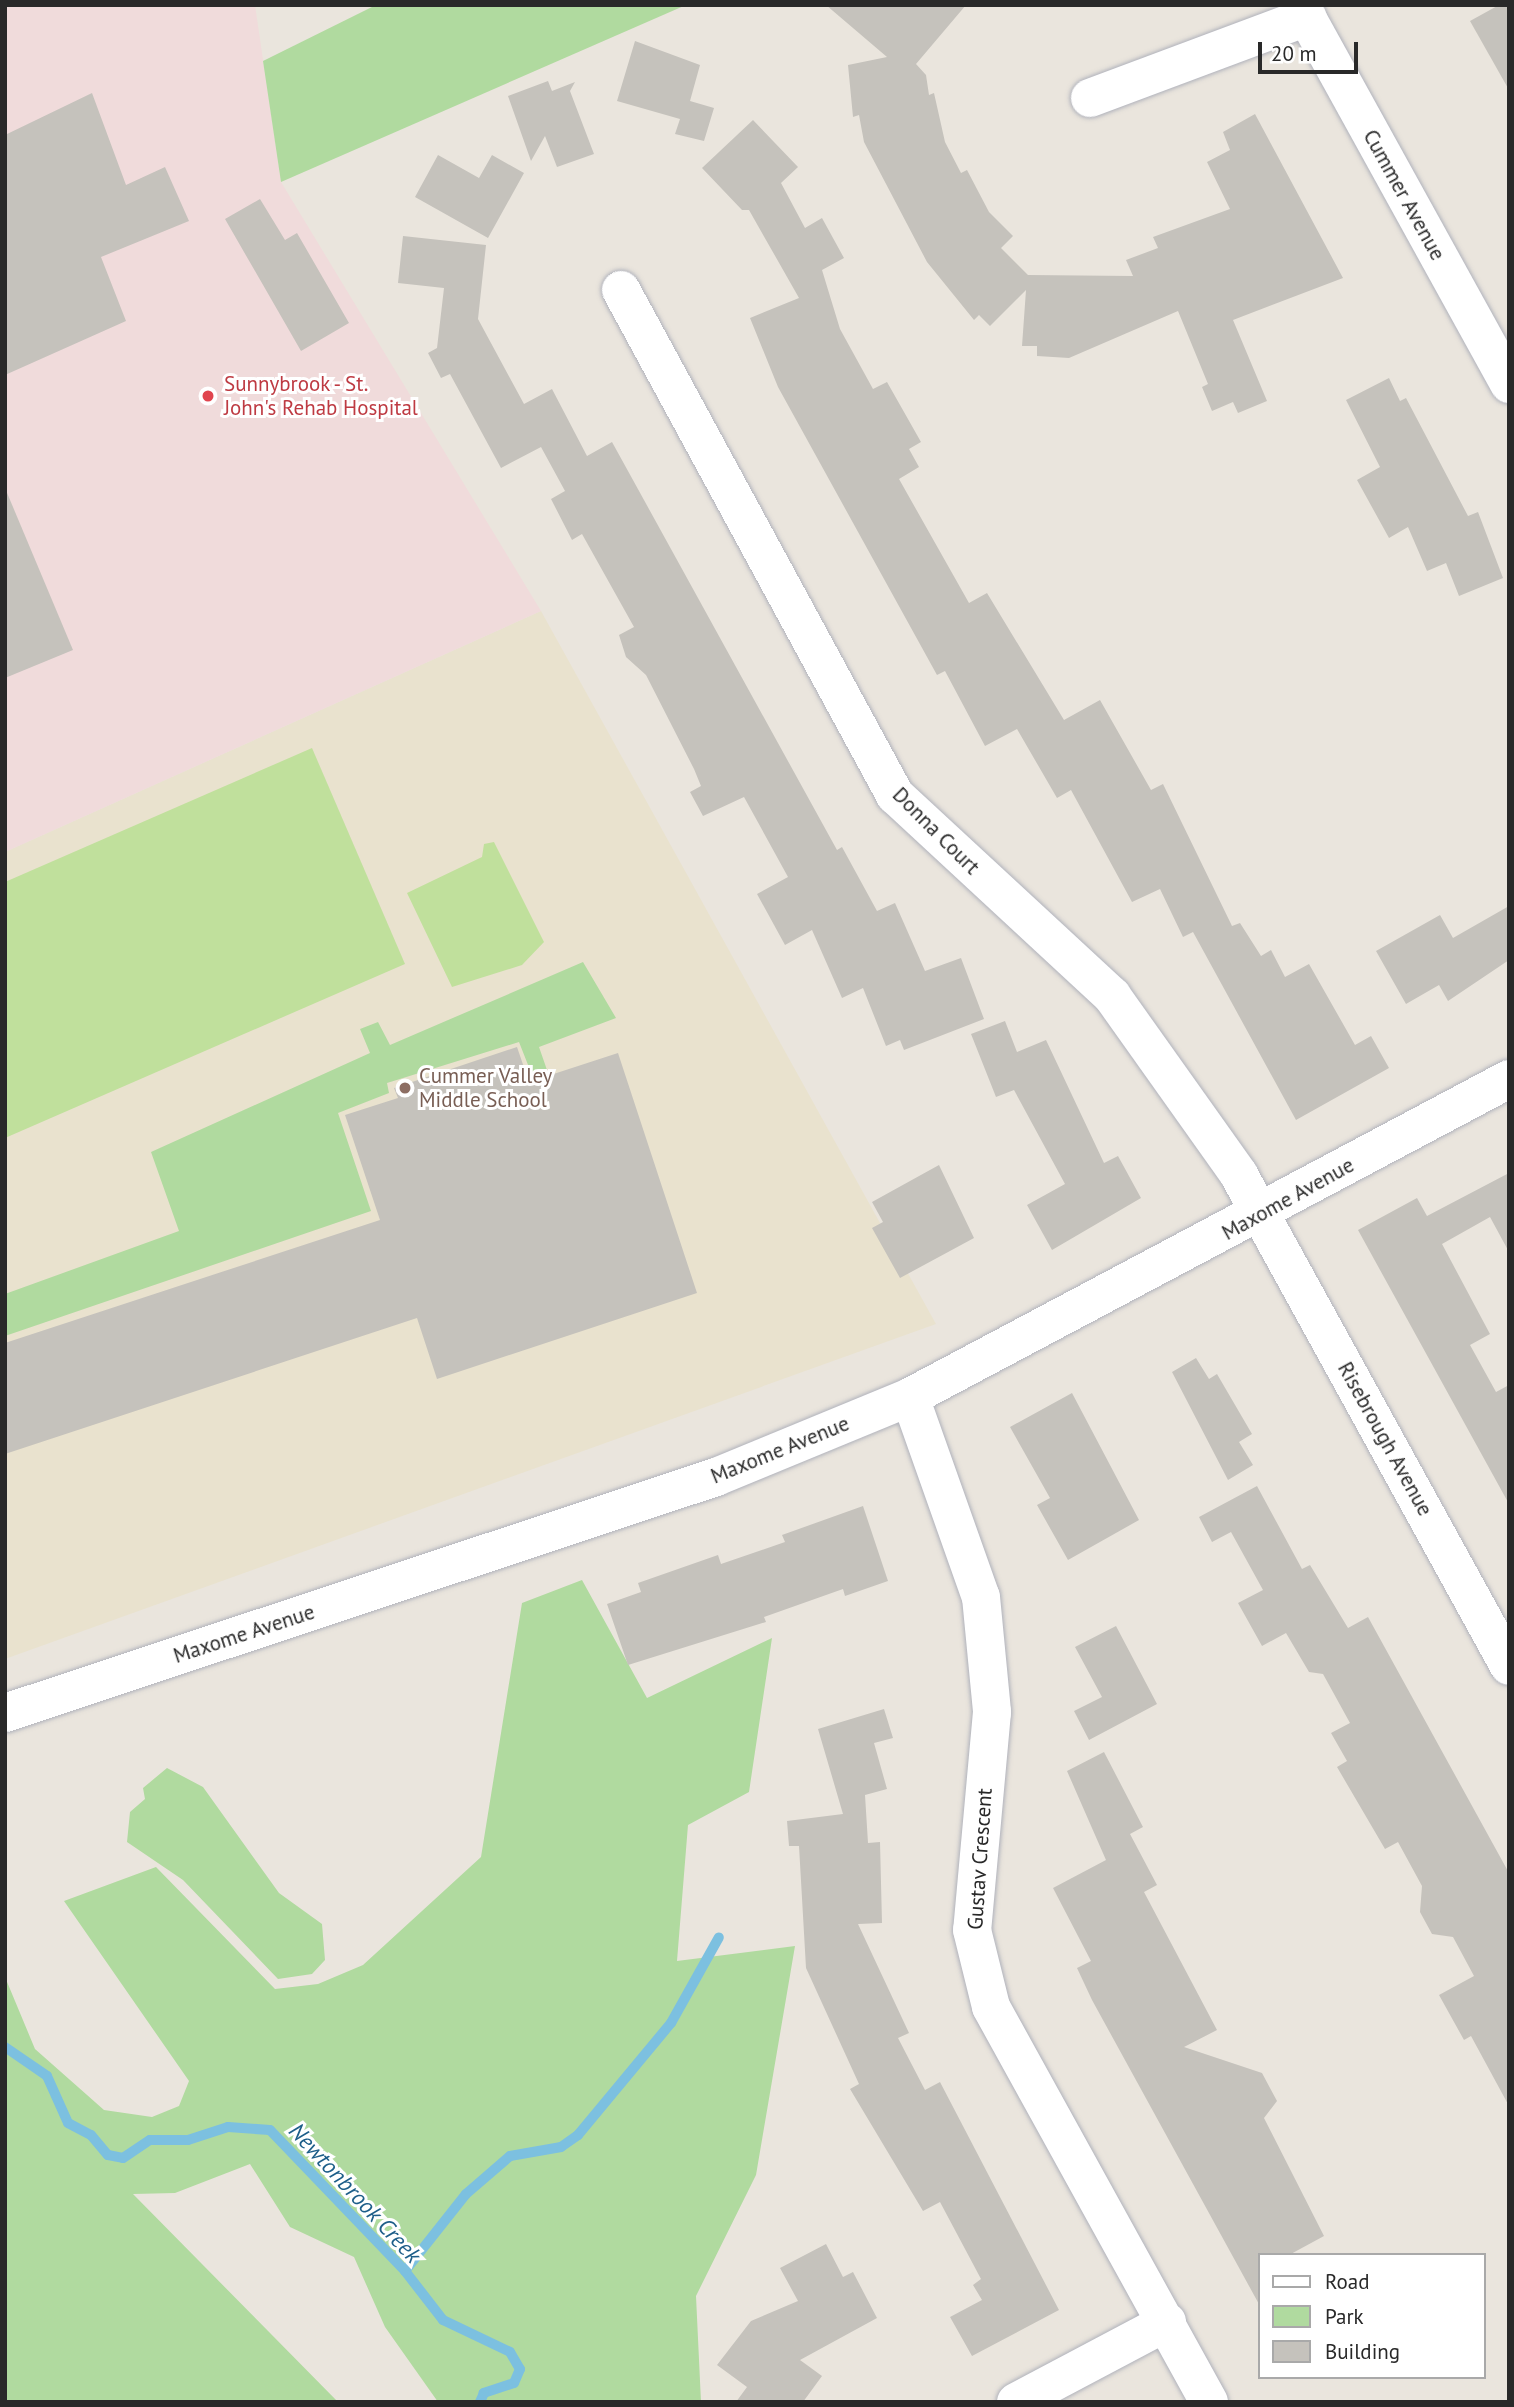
<!DOCTYPE html>
<html>
<head>
<meta charset="utf-8">
<style>
  body { margin:0 }
  #map { position:relative; width:1514px; height:2407px; overflow:hidden; background:#eae5dd; font-family:"PT Sans",sans-serif }
  div>[style] { position:absolute }
  .education>* { inset:0; background:#e9e2ce }
  .medical>* { inset:0; background:#f0dbdb }
  .green>* { inset:0; background:#b0da9f }
  .pitch>* { inset:0; background:#c0e09c }
  .stream>* { height:10px; margin:-5px; padding:0 5px; transform-origin:5px; border-radius:5px; background:#7cc0e0 }
  .building>* { inset:0; background:#c5c2bc }
  .roads { filter:drop-shadow(0 0 2px #b0b2bb) drop-shadow(0 0 2px #b0b2bb) }
  .minor>* { height:38px; margin:-19px; padding:0 19px; transform-origin:19px; border-radius:19px; background:#fff }
  .dots>* { width:19px; height:19px; translate:-50% -50%; box-sizing:border-box; border:4px solid #fff; border-radius:50% }
  span { translate:-50% -50%; white-space:nowrap; text-align:center; line-height:1.15; -webkit-text-stroke:6px #fff; paint-order:stroke }
  .street-label { font-size:21px; color:#292929 }
  .health-label { font-size:21px; color:#be3a42 }
  .left { translate:0 -50%; text-align:left }
  .education-label { font-size:21px; color:#785e54 }
  .water-label { font-size:23px; color:#1d5e89; font-style:italic }
  .frame { position:absolute; inset:0; border:7px solid #292929; pointer-events:none }
  .legend { position:absolute; left:1258px; top:2253px; width:228px; height:126px; box-sizing:border-box; background:#fff; border:2px solid #a9a9a9; margin:0; padding:9px 12px; list-style:none; font-size:21px; color:#292929 }
  .legend li { display:flex; align-items:center; gap:14px; height:35px }
  .legend b { width:35px; border:2px solid #a9a9a9 }
  .scale { position:absolute; left:1258px; top:42px; width:100px; height:32px; box-sizing:border-box; border:4px solid #292929; border-top:0; padding-left:9px; font-size:21px; line-height:24px; white-space:nowrap; color:#292929; -webkit-text-stroke:5px #fff; paint-order:stroke }
</style>
</head>
<body>
<div id="map">
  <div class="education">
    <i style="clip-path:polygon(541px 611px,936px 1324px,5px 1659px,5px 852px)"></i>
  </div>
  <div class="medical">
    <i style="clip-path:polygon(5px 5px,255px 5px,281px 182px,541px 611px,5px 852px)"></i>
  </div>
  <div class="green">
    <i style="clip-path:polygon(376px 5px,686px 5px,281px 182px,263px 61px)"></i>
    <i style="clip-path:polygon(583px 962px,616px 1018px,539px 1047px,547px 1070px,532px 1075px,519px 1042px,387px 1083px,389px 1093px,338px 1113px,371px 1211px,5px 1336px,5px 1294px,179px 1231px,151px 1152px,370px 1053px,360px 1029px,378px 1022px,390px 1045px)"></i>
    <i style="clip-path:polygon(582px 1580px,647px 1698px,772px 1638px,749px 1792px,688px 1825px,677px 1961px,795px 1946px,756px 2175px,696px 2296px,701px 2402px,438px 2402px,385px 2327px,354px 2257px,290px 2227px,250px 2164px,175px 2193px,133px 2194px,338px 2402px,5px 2402px,5px 1977px,35px 2049px,104px 2110px,152px 2117px,179px 2106px,189px 2081px,64px 1901px,156px 1867px,275px 1989px,318px 1984px,363px 1965px,481px 1857px,522px 1603px)"></i>
    <i style="clip-path:polygon(167px 1768px,203px 1787px,279px 1893px,322px 1924px,325px 1960px,312px 1974px,278px 1979px,183px 1880px,127px 1842px,130px 1812px,145px 1799px,143px 1788px)"></i>
  </div>
  <div class="pitch">
    <i style="clip-path:polygon(312px 748px,405px 964px,5px 1138px,5px 882px)"></i>
    <i style="clip-path:polygon(494px 842px,544px 942px,522px 965px,452px 987px,407px 893px,482px 857px,484px 844px)"></i>
  </div>
  <div class="stream">
    <i style="left:5px;top:2047px;width:51px;rotate:34.6deg"></i>
    <i style="left:47px;top:2076px;width:51px;rotate:65.9deg"></i>
    <i style="left:68px;top:2123px;width:26px;rotate:28deg"></i>
    <i style="left:91px;top:2135px;width:26px;rotate:50deg"></i>
    <i style="left:108px;top:2155px;width:15px;rotate:11deg"></i>
    <i style="left:123px;top:2158px;width:32px;rotate:-34deg"></i>
    <i style="left:150px;top:2140px;width:38px"></i>
    <i style="left:188px;top:2140px;width:42px;rotate:-18deg"></i>
    <i style="left:228px;top:2127px;width:42px;rotate:4.1deg"></i>
    <i style="left:270px;top:2130px;width:195px;rotate:46.2deg"></i>
    <i style="left:405px;top:2271px;width:62px;rotate:52.2deg"></i>
    <i style="left:443px;top:2320px;width:74px;rotate:25.5deg"></i>
    <i style="left:510px;top:2352px;width:20px;rotate:60deg"></i>
    <i style="left:520px;top:2369px;width:15px;rotate:113deg"></i>
    <i style="left:514px;top:2383px;width:32px;rotate:162deg"></i>
    <i style="left:484px;top:2393px;width:10px;rotate:114deg"></i>
    <i style="left:405px;top:2271px;width:98px;rotate:-51.6deg"></i>
    <i style="left:466px;top:2194px;width:58px;rotate:-40.8deg"></i>
    <i style="left:510px;top:2156px;width:52px;rotate:-10deg"></i>
    <i style="left:561px;top:2147px;width:21px;rotate:-35deg"></i>
    <i style="left:578px;top:2135px;width:146px;rotate:-50.3deg"></i>
    <i style="left:671px;top:2023px;width:98px;rotate:-60.8deg"></i>
  </div>
  <div class="building">
    <i style="clip-path:polygon(826px 5px,966px 5px,916px 64px,926px 75px,929px 95px,934px 93px,945px 142px,961px 173px,967px 170px,989px 212px,1013px 236px,1001px 248px,1028px 275px,1133px 276px,1126px 260px,1158px 248px,1153px 237px,1230px 209px,1207px 162px,1230px 150px,1223px 132px,1255px 114px,1343px 278px,1233px 320px,1267px 401px,1238px 413px,1233px 402px,1212px 411px,1202px 387px,1208px 384px,1178px 311px,1069px 358px,1037px 356px,1037px 346px,1022px 346px,1026px 290px,990px 326px,979px 315px,974px 320px,927px 262px,864px 142px,859px 115px,853px 117px,848px 65px,887px 57px)"></i>
    <i style="clip-path:polygon(1499px 5px,1509px 5px,1509px 90px,1470px 21px)"></i>
    <i style="clip-path:polygon(635px 41px,700px 65px,690px 101px,714px 108px,704px 141px,675px 134px,680px 119px,617px 101px)"></i>
    <i style="clip-path:polygon(548px 81px,552px 91px,575px 82px,570px 91px,594px 154px,557px 167px,545px 136px,531px 161px,508px 96px)"></i>
    <i style="clip-path:polygon(92px 93px,126px 185px,165px 167px,189px 221px,101px 257px,126px 321px,5px 375px,5px 135px)"></i>
    <i style="clip-path:polygon(753px 120px,798px 167px,781px 183px,805px 228px,822px 218px,844px 258px,822px 270px,840px 329px,873px 389px,887px 382px,921px 442px,909px 449px,919px 467px,899px 479px,969px 603px,987px 593px,1064px 720px,1100px 700px,1151px 790px,1163px 784px,1232px 926px,1240px 923px,1261px 956px,1271px 950px,1285px 977px,1309px 964px,1355px 1045px,1371px 1036px,1389px 1068px,1296px 1120px,1193px 932px,1183px 937px,1160px 889px,1132px 902px,1071px 790px,1057px 798px,1017px 729px,985px 746px,945px 671px,937px 675px,778px 387px,750px 318px,799px 298px,749px 210px,742px 210px,702px 168px)"></i>
    <i style="clip-path:polygon(438px 155px,479px 178px,492px 155px,524px 173px,488px 238px,415px 197px)"></i>
    <i style="clip-path:polygon(260px 199px,285px 240px,297px 233px,349px 323px,301px 351px,225px 219px)"></i>
    <i style="clip-path:polygon(403px 236px,486px 245px,478px 319px,524px 404px,552px 389px,587px 456px,612px 442px,837px 850px,842px 847px,877px 911px,895px 903px,925px 971px,961px 958px,984px 1019px,904px 1050px,900px 1040px,886px 1046px,863px 988px,842px 998px,812px 930px,785px 945px,757px 894px,788px 877px,744px 797px,703px 816px,690px 792px,701px 786px,694px 769px,646px 675px,626px 657px,619px 635px,634px 627px,582px 534px,572px 540px,551px 499px,565px 491px,541px 447px,501px 468px,450px 374px,441px 378px,428px 353px,437px 348px,444px 288px,398px 283px)"></i>
    <i style="clip-path:polygon(1389px 378px,1400px 401px,1406px 398px,1468px 516px,1478px 512px,1503px 578px,1459px 596px,1446px 563px,1427px 571px,1408px 527px,1389px 538px,1357px 480px,1380px 467px,1346px 400px)"></i>
    <i style="clip-path:polygon(5px 488px,73px 650px,5px 678px)"></i>
    <i style="clip-path:polygon(1509px 906px,1509px 960px,1448px 1001px,1439px 985px,1406px 1004px,1376px 951px,1440px 915px,1453px 938px)"></i>
    <i style="clip-path:polygon(1005px 1021px,1017px 1052px,1046px 1040px,1104px 1163px,1118px 1156px,1141px 1198px,1052px 1250px,1027px 1205px,1065px 1184px,1014px 1090px,996px 1097px,971px 1034px)"></i>
    <i style="clip-path:polygon(517px 1047px,529px 1082px,618px 1053px,697px 1293px,437px 1379px,417px 1318px,5px 1454px,5px 1343px,380px 1220px,345px 1115px,398px 1098px,394px 1088px)"></i>
    <i style="clip-path:polygon(939px 1165px,974px 1238px,900px 1278px,872px 1228px,883px 1222px,872px 1202px)"></i>
    <i style="clip-path:polygon(1509px 1173px,1509px 1252px,1490px 1217px,1442px 1244px,1490px 1334px,1470px 1345px,1496px 1392px,1509px 1385px,1509px 1504px,1358px 1230px,1417px 1198px,1427px 1216px)"></i>
    <i style="clip-path:polygon(1196px 1358px,1209px 1379px,1217px 1374px,1252px 1434px,1239px 1442px,1253px 1465px,1228px 1480px,1172px 1372px)"></i>
    <i style="clip-path:polygon(1072px 1393px,1139px 1520px,1068px 1560px,1037px 1505px,1050px 1498px,1010px 1427px)"></i>
    <i style="clip-path:polygon(1257px 1486px,1302px 1569px,1310px 1565px,1348px 1628px,1368px 1617px,1509px 1873px,1509px 2106px,1471px 2036px,1464px 2040px,1439px 1995px,1474px 1976px,1453px 1937px,1432px 1934px,1420px 1912px,1422px 1886px,1398px 1842px,1385px 1849px,1337px 1767px,1347px 1761px,1331px 1733px,1350px 1723px,1323px 1674px,1309px 1672px,1286px 1633px,1262px 1646px,1238px 1603px,1263px 1590px,1231px 1532px,1212px 1542px,1199px 1517px)"></i>
    <i style="clip-path:polygon(863px 1506px,888px 1581px,845px 1596px,843px 1589px,764px 1617px,766px 1622px,628px 1665px,607px 1604px,641px 1592px,638px 1583px,718px 1555px,721px 1564px,785px 1542px,782px 1535px)"></i>
    <i style="clip-path:polygon(1116px 1626px,1157px 1704px,1089px 1740px,1074px 1711px,1102px 1697px,1075px 1647px)"></i>
    <i style="clip-path:polygon(884px 1709px,893px 1738px,874px 1743px,887px 1789px,865px 1795px,868px 1843px,880px 1842px,882px 1923px,858px 1924px,909px 2033px,898px 2038px,925px 2090px,940px 2082px,1059px 2310px,972px 2356px,950px 2317px,982px 2300px,973px 2285px,981px 2279px,940px 2202px,923px 2211px,850px 2089px,859px 2084px,806px 1968px,799px 1846px,789px 1846px,787px 1821px,843px 1814px,818px 1729px)"></i>
    <i style="clip-path:polygon(1104px 1752px,1143px 1827px,1130px 1834px,1157px 1885px,1144px 1892px,1217px 2030px,1184px 2047px,1262px 2073px,1277px 2101px,1264px 2118px,1324px 2236px,1289px 2255px,1260px 2255px,1260px 2306px,1092px 2000px,1077px 1968px,1091px 1961px,1053px 1888px,1106px 1860px,1067px 1771px)"></i>
    <i style="clip-path:polygon(826px 2244px,843px 2277px,853px 2272px,877px 2318px,800px 2360px,822px 2376px,803px 2402px,736px 2402px,747px 2387px,717px 2365px,751px 2321px,798px 2301px,780px 2268px)"></i>
  </div>
  <div class="roads">
    <div class="minor">
      <i style="left:1300px;top:5px;width:433px;rotate:61.1deg"></i>
      <i style="left:1090px;top:98px;width:232px;rotate:-20.5deg"></i>
      <i style="left:621px;top:290px;width:575px;rotate:61.52deg"></i>
      <i style="left:895px;top:795px;width:296px;rotate:42.8deg"></i>
      <i style="left:1112px;top:996px;width:219px;rotate:54.6deg"></i>
      <i style="left:1239px;top:1175px;width:560px;rotate:61.19deg"></i>
      <i style="left:910px;top:1397px;width:212px;rotate:70.5deg"></i>
      <i style="left:981px;top:1597px;width:116px;rotate:84.5deg"></i>
      <i style="left:992px;top:1712px;width:219px;rotate:95.2deg"></i>
      <i style="left:972px;top:1930px;width:79px;rotate:76.1deg"></i>
      <i style="left:991px;top:2007px;width:451px;rotate:61.1deg"></i>
      <i style="left:5px;top:1713px;width:749px;rotate:-18.36deg"></i>
      <i style="left:716px;top:1477px;width:210px;rotate:-22.4deg"></i>
      <i style="left:910px;top:1397px;width:678px;rotate:-27.96deg"></i>
      <i style="left:1016px;top:2402px;width:171px;rotate:-27.9deg"></i>
    </div>
  </div>
  <div class="dots">
    <i style="left:208px;top:396px;background:#e0444e"></i>
    <i style="left:405px;top:1088px;background:#8d6e63"></i>
  </div>
  <div class="street-label">
    <span style="left:1404px;top:195px;rotate:61deg">Cummer Avenue</span>
    <span style="left:936px;top:831px;rotate:45deg">Donna Court</span>
    <span style="left:1288px;top:1199px;rotate:-29deg">Maxome Avenue</span>
    <span style="left:1385px;top:1439px;rotate:61deg">Risebrough Avenue</span>
    <span style="left:780px;top:1450px;rotate:-22deg">Maxome Avenue</span>
    <span style="left:244px;top:1634px;rotate:-18deg">Maxome Avenue</span>
    <span style="left:980px;top:1859px;rotate:-86deg">Gustav Crescent</span>
  </div>
  <div class="health-label">
    <span class="left" style="left:224px;top:396px">Sunnybrook - St.<br>John's Rehab Hospital</span>
  </div>
  <div class="education-label">
    <span class="left" style="left:419px;top:1088px">Cummer Valley<br>Middle School</span>
  </div>
  <div class="water-label">
    <span style="left:355px;top:2193px;rotate:47deg">Newtonbrook Creek</span>
  </div>
  <div class="frame"></div>
  <ul class="legend">
  <li><b style="height:9px;background:#fff"></b>Road</li>
  <li><b style="height:19px;background:#b0da9f"></b>Park</li>
  <li><b style="height:19px;background:#c5c2bc"></b>Building</li>
  </ul>
  <div class="scale">20 m</div>
</div>
</body>
</html>
